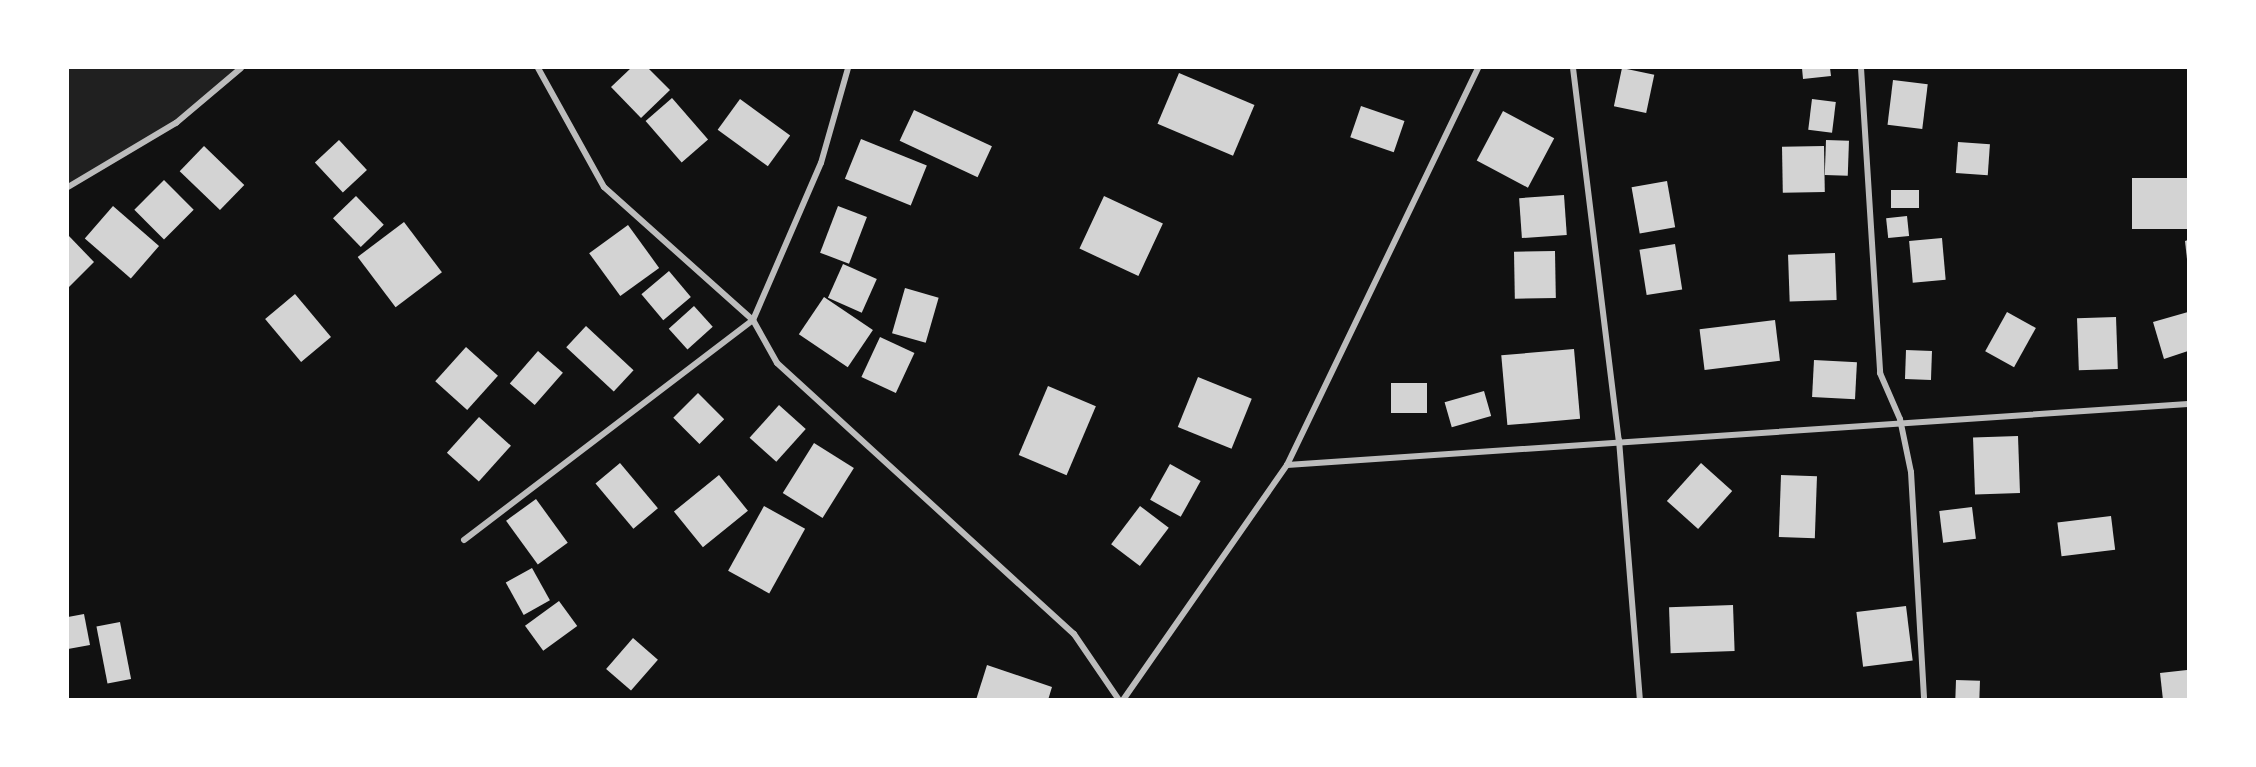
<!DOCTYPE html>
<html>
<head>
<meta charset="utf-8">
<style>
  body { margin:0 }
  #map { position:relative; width:2256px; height:767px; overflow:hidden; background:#111; font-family:"Golos Text",sans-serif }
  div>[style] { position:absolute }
  .green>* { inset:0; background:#202020 }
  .building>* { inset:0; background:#d3d3d3; transform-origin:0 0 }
  .minor>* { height:6px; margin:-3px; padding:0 3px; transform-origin:3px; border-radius:3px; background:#bcbcbc }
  span { translate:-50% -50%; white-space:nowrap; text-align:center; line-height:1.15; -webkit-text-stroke:4.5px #fff; paint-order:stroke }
  .frame { position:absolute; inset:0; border:69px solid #fff; pointer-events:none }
</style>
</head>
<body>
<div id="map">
  <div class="green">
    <i style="clip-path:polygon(68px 68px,241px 68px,176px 123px,68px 187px)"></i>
  </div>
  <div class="building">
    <i style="clip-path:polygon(631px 68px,648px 68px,670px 90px,641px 118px,611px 87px)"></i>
    <i style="left:1622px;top:68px;width:33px;height:39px;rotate:12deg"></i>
    <i style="clip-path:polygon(1802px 68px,1830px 68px,1831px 76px,1803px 79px)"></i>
    <i style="left:1179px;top:73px;width:82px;height:55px;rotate:23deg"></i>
    <i style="left:1893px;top:80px;width:35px;height:45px;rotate:7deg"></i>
    <i style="left:672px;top:98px;width:55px;height:35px;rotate:49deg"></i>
    <i style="left:740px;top:99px;width:62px;height:38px;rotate:36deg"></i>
    <i style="left:1812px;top:99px;width:24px;height:31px;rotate:7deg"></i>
    <i style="left:1361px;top:106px;width:46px;height:33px;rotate:19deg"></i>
    <i style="left:914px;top:110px;width:86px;height:34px;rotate:25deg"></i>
    <i style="left:1503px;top:111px;width:58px;height:56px;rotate:28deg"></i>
    <i style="left:861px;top:139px;width:71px;height:43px;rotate:22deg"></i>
    <i style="left:339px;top:140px;width:41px;height:33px;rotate:47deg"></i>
    <i style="left:1826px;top:140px;width:23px;height:35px;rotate:2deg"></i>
    <i style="left:1958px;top:142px;width:32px;height:31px;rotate:4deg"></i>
    <i style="left:204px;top:146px;width:56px;height:35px;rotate:44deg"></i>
    <i style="left:1824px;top:146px;width:46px;height:42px;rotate:89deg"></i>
    <i style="left:2188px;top:178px;width:51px;height:56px;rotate:90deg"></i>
    <i style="left:164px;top:180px;width:42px;height:42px;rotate:45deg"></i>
    <i style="left:1667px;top:181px;width:47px;height:36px;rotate:80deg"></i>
    <i style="left:1891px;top:190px;width:28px;height:18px"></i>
    <i style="left:1564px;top:195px;width:40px;height:45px;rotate:86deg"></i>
    <i style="left:356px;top:196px;width:40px;height:32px;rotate:46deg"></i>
    <i style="left:1104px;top:196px;width:65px;height:58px;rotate:25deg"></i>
    <i style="left:113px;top:206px;width:61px;height:43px;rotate:41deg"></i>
    <i style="left:838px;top:206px;width:31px;height:50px;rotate:21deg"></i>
    <i style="left:1907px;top:216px;width:20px;height:21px;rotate:84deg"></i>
    <i style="left:404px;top:222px;width:63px;height:58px;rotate:53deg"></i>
    <i style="left:628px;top:225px;width:53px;height:48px;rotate:54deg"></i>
    <i style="clip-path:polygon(68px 235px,94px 262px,68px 288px)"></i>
    <i style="left:1942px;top:238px;width:42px;height:33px;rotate:85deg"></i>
    <i style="clip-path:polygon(2188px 240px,2188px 259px,2187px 259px,2185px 241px)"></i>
    <i style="left:1675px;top:244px;width:46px;height:36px;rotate:81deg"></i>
    <i style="left:1555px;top:251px;width:47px;height:41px;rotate:89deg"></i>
    <i style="left:1835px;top:253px;width:47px;height:47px;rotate:88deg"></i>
    <i style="left:843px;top:264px;width:37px;height:37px;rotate:24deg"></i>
    <i style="left:669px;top:271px;width:34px;height:36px;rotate:50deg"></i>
    <i style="left:905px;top:288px;width:35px;height:47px;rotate:16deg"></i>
    <i style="left:295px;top:294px;width:56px;height:39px;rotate:50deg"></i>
    <i style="left:824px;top:297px;width:59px;height:45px;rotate:34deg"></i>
    <i style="left:694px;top:306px;width:28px;height:34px;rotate:48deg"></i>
    <i style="left:2007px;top:312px;width:33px;height:45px;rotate:29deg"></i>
    <i style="clip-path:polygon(2188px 312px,2188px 351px,2164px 359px,2153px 322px)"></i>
    <i style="left:2116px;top:317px;width:52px;height:39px;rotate:88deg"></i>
    <i style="left:1775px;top:320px;width:41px;height:76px;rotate:83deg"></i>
    <i style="left:586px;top:326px;width:65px;height:29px;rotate:43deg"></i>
    <i style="left:880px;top:337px;width:38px;height:44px;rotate:25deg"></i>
    <i style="left:466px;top:347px;width:43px;height:46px;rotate:42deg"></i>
    <i style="left:1574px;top:349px;width:70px;height:73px;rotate:85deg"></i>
    <i style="left:1906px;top:350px;width:26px;height:29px;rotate:2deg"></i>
    <i style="left:538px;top:351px;width:33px;height:43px;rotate:41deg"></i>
    <i style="left:1814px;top:360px;width:43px;height:37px;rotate:3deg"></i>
    <i style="left:1198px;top:377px;width:58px;height:54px;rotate:22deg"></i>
    <i style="left:1391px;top:383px;width:36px;height:30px"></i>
    <i style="left:1048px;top:386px;width:52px;height:75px;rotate:23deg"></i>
    <i style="left:1484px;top:391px;width:26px;height:41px;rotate:74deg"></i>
    <i style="left:698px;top:393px;width:37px;height:35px;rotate:45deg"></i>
    <i style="left:779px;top:405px;width:36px;height:44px;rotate:42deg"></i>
    <i style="left:479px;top:417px;width:43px;height:48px;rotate:42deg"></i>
    <i style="left:2018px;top:436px;width:57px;height:45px;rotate:88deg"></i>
    <i style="left:814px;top:443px;width:47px;height:59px;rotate:32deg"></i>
    <i style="left:620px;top:463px;width:59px;height:32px;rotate:50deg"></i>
    <i style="left:1701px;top:463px;width:42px;height:51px;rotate:42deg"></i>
    <i style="left:1170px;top:464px;width:35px;height:41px;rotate:29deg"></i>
    <i style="left:719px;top:475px;width:46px;height:58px;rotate:51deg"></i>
    <i style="left:1781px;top:475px;width:36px;height:62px;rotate:2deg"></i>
    <i style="left:536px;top:499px;width:54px;height:37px;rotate:54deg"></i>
    <i style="left:764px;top:506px;width:47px;height:74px;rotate:29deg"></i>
    <i style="left:1140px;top:506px;width:36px;height:48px;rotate:37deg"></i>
    <i style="left:1972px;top:507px;width:32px;height:33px;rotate:83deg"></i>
    <i style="left:2111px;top:516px;width:34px;height:54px;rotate:83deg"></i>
    <i style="left:532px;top:568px;width:37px;height:30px;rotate:61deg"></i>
    <i style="left:559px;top:601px;width:31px;height:42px;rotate:54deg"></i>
    <i style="left:1733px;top:605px;width:46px;height:64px;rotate:88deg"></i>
    <i style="left:1906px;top:606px;width:55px;height:50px;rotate:83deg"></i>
    <i style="clip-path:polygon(84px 614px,90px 645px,68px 649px,68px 617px)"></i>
    <i style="left:120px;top:622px;width:58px;height:24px;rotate:79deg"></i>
    <i style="left:633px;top:638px;width:33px;height:41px;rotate:41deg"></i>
    <i style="clip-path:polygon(987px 665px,1052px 687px,1048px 700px,976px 700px)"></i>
    <i style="clip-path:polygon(2187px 670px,2188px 700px,2163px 700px,2160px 673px)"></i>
    <i style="left:1956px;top:680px;width:24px;height:20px;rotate:2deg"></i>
  </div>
  <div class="minor">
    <i style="left:538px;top:68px;width:136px;rotate:61deg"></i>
    <i style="left:604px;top:187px;width:200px;rotate:41.8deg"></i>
    <i style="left:753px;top:320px;width:49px;rotate:60.8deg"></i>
    <i style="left:777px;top:363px;width:402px;rotate:42.4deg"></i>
    <i style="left:1074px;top:634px;width:80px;rotate:55.7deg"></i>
    <i style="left:1573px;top:68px;width:375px;rotate:83deg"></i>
    <i style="left:1619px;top:440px;width:261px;rotate:85.4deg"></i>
    <i style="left:1861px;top:68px;width:306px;rotate:86.4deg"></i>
    <i style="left:1880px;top:373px;width:50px;rotate:66.5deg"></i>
    <i style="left:1900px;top:419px;width:54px;rotate:78.3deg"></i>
    <i style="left:1911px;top:472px;width:228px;rotate:86.7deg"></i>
    <i style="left:68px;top:187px;width:126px;rotate:-30.7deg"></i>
    <i style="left:176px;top:123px;width:85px;rotate:-40.2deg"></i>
    <i style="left:1287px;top:465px;width:903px;rotate:-3.87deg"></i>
    <i style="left:464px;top:540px;width:363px;rotate:-37.3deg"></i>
    <i style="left:753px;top:320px;width:171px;rotate:-66.6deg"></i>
    <i style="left:821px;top:163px;width:99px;rotate:-74.1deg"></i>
    <i style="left:1123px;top:700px;width:287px;rotate:-55.1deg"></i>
    <i style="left:1287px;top:465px;width:441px;rotate:-64.3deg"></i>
  </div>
  <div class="frame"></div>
</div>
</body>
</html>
